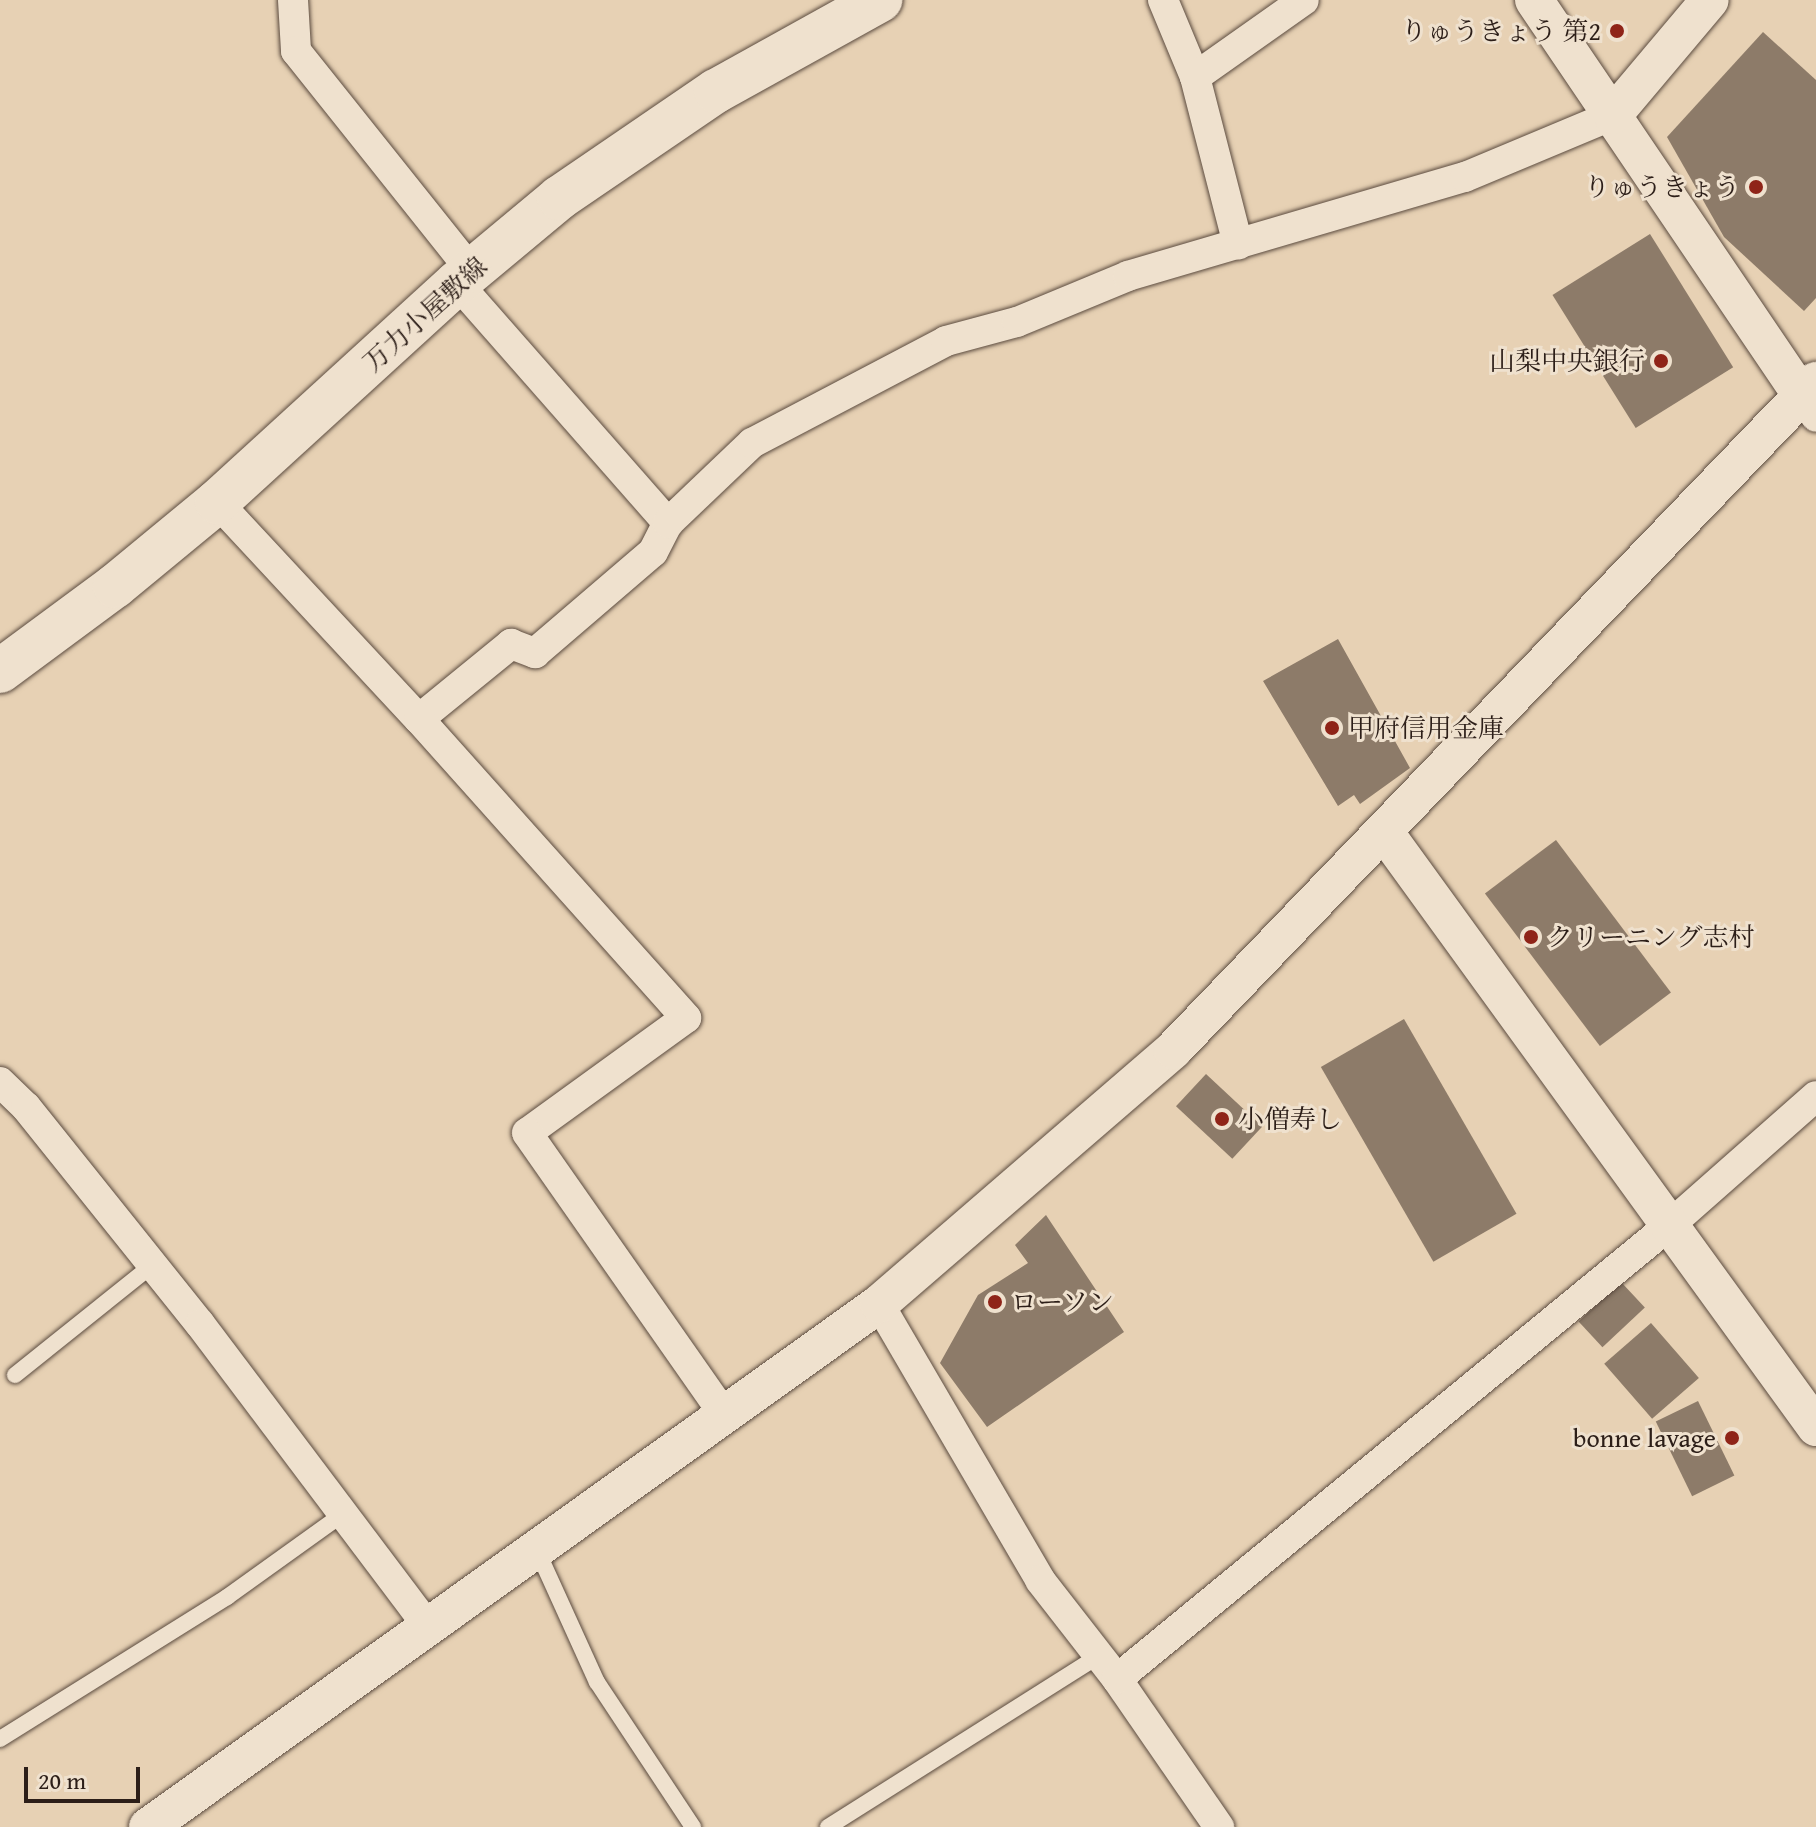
<!DOCTYPE html>
<html>
<head>
<meta charset="utf-8">
<style>
  body { margin:0 }
  #map { position:relative; width:1816px; height:1827px; overflow:hidden; background:#e7d1b4; font-family:"Gentium Book Plus","Noto Serif JP",serif }
  div>[style] { position:absolute }
  .building>* { inset:0; background:#8d7b69; transform-origin:0 0 }
  .roads { filter:drop-shadow(0 0 2px #5b4b3f) drop-shadow(0 0 2px #5b4b3f) }
  .service>* { height:16px; margin:-8px; padding:0 8px; transform-origin:8px; border-radius:8px; background:#efe1ce }
  .minor>* { height:30px; margin:-15px; padding:0 15px; transform-origin:15px; border-radius:15px; background:#efe1ce }
  .tertiary>* { height:38px; margin:-19px; padding:0 19px; transform-origin:19px; border-radius:19px; background:#efe1ce }
  .secondary>* { height:44px; margin:-22px; padding:0 22px; transform-origin:22px; border-radius:22px; background:#efe1ce }
  .dots>* { width:22px; height:22px; translate:-50% -50%; box-sizing:border-box; border:4px solid #efe1ce; border-radius:50% }
  span { translate:-50% -50%; white-space:nowrap; text-align:center; line-height:1.15; -webkit-text-stroke:6px #efe1ce; paint-order:stroke }
  .poi-label { font-size:26px; color:#2c1e18 }
  .right { translate:-100% -50%; text-align:right }
  .left { translate:0 -50%; text-align:left }
  .street-label { font-size:26px; color:#2c1e18 }
  .scale { position:absolute; left:24px; top:1767px; width:116px; height:36px; box-sizing:border-box; border:4px solid #2c1e18; border-top:0; padding-left:10px; font-size:24px; line-height:28px; white-space:nowrap; color:#2c1e18; -webkit-text-stroke:6px #efe1ce; paint-order:stroke }
</style>
</head>
<body>
<div id="map">
  <div class="building">
    <i style="clip-path:polygon(1763px 32px,1816px 80px,1816px 298px,1804px 311px,1724px 237px,1667px 137px)"></i>
    <i style="left:1650px;top:234px;width:157px;height:115px;rotate:58deg"></i>
    <i style="clip-path:polygon(1338px 639px,1410px 768px,1360px 804px,1354px 795px,1338px 806px,1263px 681px)"></i>
    <i style="left:1556px;top:840px;width:191px;height:89px;rotate:53deg"></i>
    <i style="left:1404px;top:1019px;width:225px;height:96px;rotate:60deg"></i>
    <i style="left:1206px;top:1074px;width:77px;height:44px;rotate:43deg"></i>
    <i style="clip-path:polygon(1046px 1215px,1124px 1332px,987px 1427px,940px 1363px,978px 1295px,1028px 1263px,1015px 1245px)"></i>
    <i style="left:1621px;top:1282px;width:35px;height:58px;rotate:47deg"></i>
    <i style="left:1651px;top:1323px;width:73px;height:62px;rotate:49deg"></i>
    <i style="left:1698px;top:1401px;width:83px;height:47px;rotate:64deg"></i>
  </div>
  <div class="roads">
    <div class="service">
      <i style="left:15px;top:1375px;width:174px;rotate:-38.7deg"></i>
      <i style="left:537px;top:1550px;width:145px;rotate:65.6deg"></i>
      <i style="left:597px;top:1682px;width:174px;rotate:56.5deg"></i>
      <i style="left:0;top:1739px;width:268px;rotate:-32deg"></i>
      <i style="left:227px;top:1597px;width:143px;rotate:-35.6deg"></i>
      <i style="left:828px;top:1827px;width:320px;rotate:-32.3deg"></i>
    </div>
    <div class="minor">
      <i style="left:293px;top:0;width:51px;rotate:86.6deg"></i>
      <i style="left:296px;top:51px;width:280px;rotate:51.4deg"></i>
      <i style="left:1163px;top:0;width:83px;rotate:67.4deg"></i>
      <i style="left:1195px;top:77px;width:173px;rotate:75.6deg"></i>
      <i style="left:1195px;top:77px;width:133px;rotate:-35.2deg"></i>
      <i style="left:457px;top:283px;width:320px;rotate:48.7deg"></i>
      <i style="left:1802px;top:396px;width:25px;rotate:56deg"></i>
      <i style="left:217px;top:502px;width:296px;rotate:47.1deg"></i>
      <i style="left:419px;top:719px;width:119px;rotate:-39.2deg"></i>
      <i style="left:511px;top:644px;width:26px;rotate:21deg"></i>
      <i style="left:535px;top:653px;width:155px;rotate:-40.6deg"></i>
      <i style="left:653px;top:552px;width:33px;rotate:-63deg"></i>
      <i style="left:668px;top:523px;width:116px;rotate:-43.6deg"></i>
      <i style="left:752px;top:443px;width:219px;rotate:-27.7deg"></i>
      <i style="left:946px;top:341px;width:73px;rotate:-15deg"></i>
      <i style="left:1017px;top:322px;width:120px;rotate:-22.5deg"></i>
      <i style="left:1128px;top:276px;width:351px;rotate:-16.4deg"></i>
      <i style="left:1465px;top:177px;width:160px;rotate:-22.7deg"></i>
      <i style="left:419px;top:719px;width:401px;rotate:48.2deg"></i>
      <i style="left:686px;top:1018px;width:196px;rotate:144.1deg"></i>
      <i style="left:527px;top:1133px;width:345px;rotate:55deg"></i>
      <i style="left:0;top:1082px;width:36px;rotate:44deg"></i>
      <i style="left:26px;top:1107px;width:278px;rotate:51.3deg"></i>
      <i style="left:200px;top:1324px;width:377px;rotate:53deg"></i>
      <i style="left:879px;top:1304px;width:320px;rotate:59.7deg"></i>
      <i style="left:1040px;top:1580px;width:125px;rotate:52.1deg"></i>
      <i style="left:1117px;top:1679px;width:180px;rotate:55.4deg"></i>
      <i style="left:1117px;top:1679px;width:717px;rotate:-39.4deg"></i>
      <i style="left:1671px;top:1224px;width:193px;rotate:-41.4deg"></i>
    </div>
    <div class="tertiary">
      <i style="left:1534px;top:0;width:478px;rotate:55.9deg"></i>
      <i style="left:1613px;top:115px;width:150px;rotate:-49.9deg"></i>
      <i style="left:1385px;top:833px;width:734px;rotate:54.04deg"></i>
      <i style="left:148px;top:1827px;width:899px;rotate:-35.58deg"></i>
      <i style="left:879px;top:1304px;width:389px;rotate:-40.8deg"></i>
      <i style="left:1173px;top:1050px;width:928px;rotate:-46.14deg"></i>
    </div>
    <div class="secondary">
      <i style="left:0;top:671px;width:143px;rotate:-36.5deg"></i>
      <i style="left:115px;top:586px;width:132px;rotate:-39.5deg"></i>
      <i style="left:217px;top:502px;width:325px;rotate:-42.4deg"></i>
      <i style="left:457px;top:283px;width:133px;rotate:-39.8deg"></i>
      <i style="left:559px;top:198px;width:190px;rotate:-34.3deg"></i>
      <i style="left:716px;top:91px;width:188px;rotate:-29deg"></i>
    </div>
  </div>
  <div class="dots">
    <i style="left:1617px;top:31px;background:#8f2418"></i>
    <i style="left:1756px;top:187px;background:#8f2418"></i>
    <i style="left:1661px;top:361px;background:#8f2418"></i>
    <i style="left:1332px;top:728px;background:#8f2418"></i>
    <i style="left:1531px;top:937px;background:#8f2418"></i>
    <i style="left:1222px;top:1119px;background:#8f2418"></i>
    <i style="left:995px;top:1302px;background:#8f2418"></i>
    <i style="left:1732px;top:1438px;background:#8f2418"></i>
  </div>
  <div class="poi-label">
    <span class="right" style="left:1601px;top:31px">りゅうきょう 第2</span>
    <span class="right" style="left:1740px;top:187px">りゅうきょう</span>
    <span class="right" style="left:1645px;top:361px">山梨中央銀行</span>
    <span class="left" style="left:1348px;top:728px">甲府信用金庫</span>
    <span class="left" style="left:1547px;top:937px">クリーニング志村</span>
    <span class="left" style="left:1238px;top:1119px">小僧寿し</span>
    <span class="left" style="left:1011px;top:1302px">ローソン</span>
    <span class="right" style="left:1716px;top:1438px">bonne lavage</span>
  </div>
  <div class="street-label">
    <span style="left:425px;top:314px;rotate:-42deg">万力小屋敷線</span>
  </div>
  <div class="scale">20 m</div>
</div>
</body>
</html>
